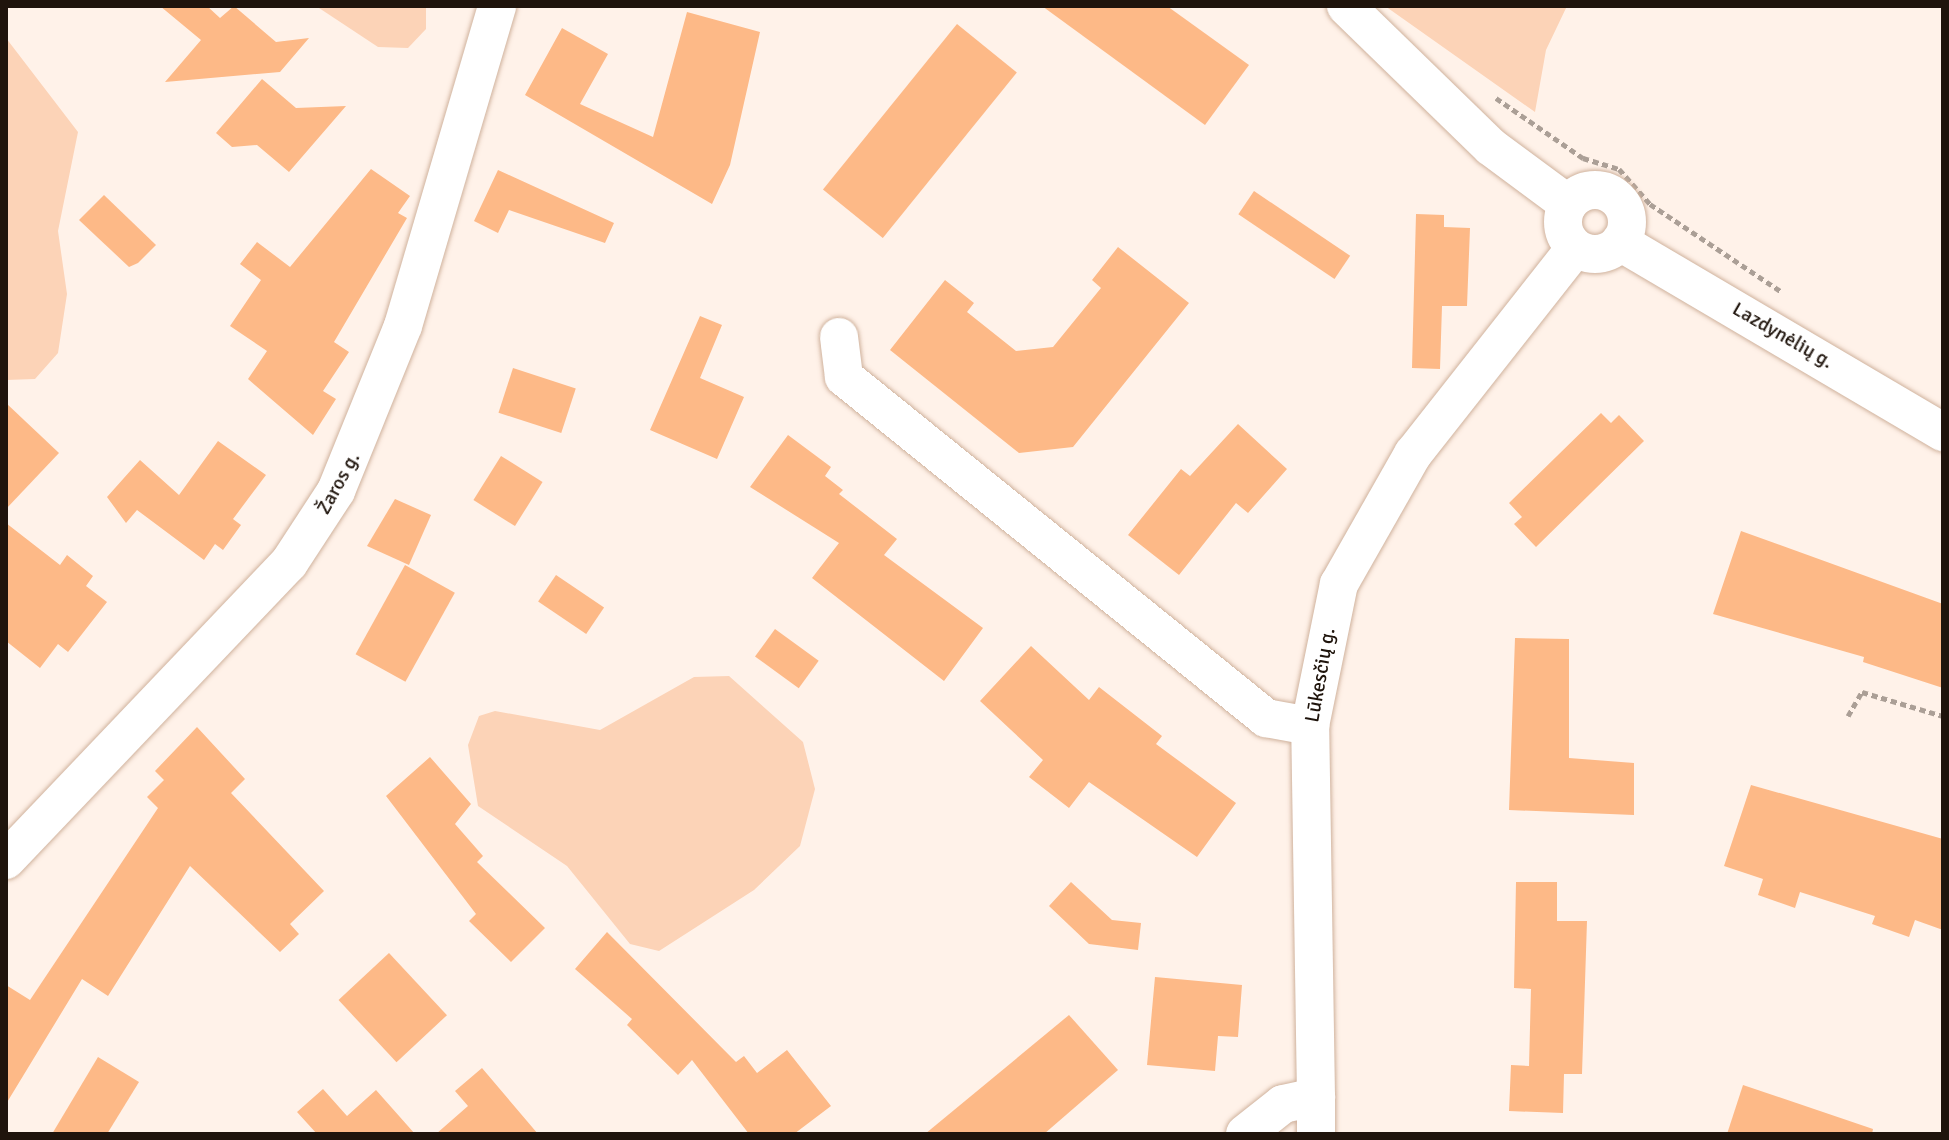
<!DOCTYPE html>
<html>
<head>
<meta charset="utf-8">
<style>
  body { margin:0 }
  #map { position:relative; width:1949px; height:1140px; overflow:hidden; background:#fff2e9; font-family:Signika,sans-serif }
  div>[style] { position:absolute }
  .green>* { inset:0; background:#fcd3b7 }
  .building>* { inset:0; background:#fdb987; transform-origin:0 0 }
  .path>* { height:5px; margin-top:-2.5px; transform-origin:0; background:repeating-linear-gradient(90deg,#ab9f96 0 6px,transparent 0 10px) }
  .roads { filter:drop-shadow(0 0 2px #d0b29d) drop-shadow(0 0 2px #d0b29d) }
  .minor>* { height:38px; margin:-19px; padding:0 19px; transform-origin:19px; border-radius:19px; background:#fff }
  .minor>.ring { margin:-19px; padding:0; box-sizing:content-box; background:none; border:38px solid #fff; border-radius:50% }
  span { translate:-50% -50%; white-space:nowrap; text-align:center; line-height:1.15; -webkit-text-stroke:7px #fff; paint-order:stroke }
  .street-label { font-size:20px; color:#1f140c }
  .frame { position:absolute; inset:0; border:8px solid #1f140c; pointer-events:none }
</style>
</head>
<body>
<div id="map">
  <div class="green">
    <i style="clip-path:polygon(316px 6px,426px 6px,426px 29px,408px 48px,378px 47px)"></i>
    <i style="clip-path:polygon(1385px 6px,1567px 6px,1546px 50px,1535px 112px)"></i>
    <i style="clip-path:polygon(6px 38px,78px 132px,58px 231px,67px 294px,58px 353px,35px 379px,6px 380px)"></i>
    <i style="clip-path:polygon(729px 676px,803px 742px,815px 789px,800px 846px,754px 890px,659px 951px,630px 944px,567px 866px,478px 806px,468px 745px,479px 716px,495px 711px,600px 730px,694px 677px)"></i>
  </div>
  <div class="building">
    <i style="clip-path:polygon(160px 6px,207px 6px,220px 18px,234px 6px,276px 42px,309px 38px,280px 72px,165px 82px,201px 40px)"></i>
    <i style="clip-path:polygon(1042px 6px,1167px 6px,1249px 65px,1205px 125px)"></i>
    <i style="clip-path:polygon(687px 12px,760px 32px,730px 165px,712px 204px,525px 95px,562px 28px,608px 54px,580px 104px,653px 137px)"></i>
    <i style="left:957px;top:24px;width:77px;height:213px;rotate:39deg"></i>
    <i style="clip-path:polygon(262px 79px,296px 108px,346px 106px,289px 172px,257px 145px,232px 147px,216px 133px)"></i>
    <i style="clip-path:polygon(371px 169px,410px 196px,398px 213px,407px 218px,334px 342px,349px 352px,323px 391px,336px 399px,313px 435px,248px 379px,267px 351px,230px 326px,261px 280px,240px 264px,257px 242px,290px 267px)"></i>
    <i style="clip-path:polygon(498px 170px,614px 223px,605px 243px,509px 210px,498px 233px,474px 221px)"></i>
    <i style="left:1254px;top:191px;width:116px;height:28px;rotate:34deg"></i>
    <i style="clip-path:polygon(104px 195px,156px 245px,138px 263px,129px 267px,79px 220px)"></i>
    <i style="clip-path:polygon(1416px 214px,1444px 215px,1444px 227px,1470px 228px,1467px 306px,1442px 306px,1440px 369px,1412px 368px)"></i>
    <i style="clip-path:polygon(1118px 247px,1189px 303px,1073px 447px,1019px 453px,890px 350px,945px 280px,974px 303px,967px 312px,1016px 351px,1053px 347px,1101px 288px,1092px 280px)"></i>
    <i style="clip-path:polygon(700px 316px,722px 325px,700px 378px,744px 397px,717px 459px,650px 430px)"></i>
    <i style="left:513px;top:368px;width:66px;height:47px;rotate:18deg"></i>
    <i style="clip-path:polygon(6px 403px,59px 453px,6px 509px)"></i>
    <i style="clip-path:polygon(1601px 413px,1611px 423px,1619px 415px,1644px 441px,1536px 547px,1514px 524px,1522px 517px,1509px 503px)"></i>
    <i style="clip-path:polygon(1238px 424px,1287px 469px,1248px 513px,1236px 503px,1179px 575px,1128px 535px,1181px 469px,1190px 476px)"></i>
    <i style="clip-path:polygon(788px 435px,831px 467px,825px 476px,843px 490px,839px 494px,897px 539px,884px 555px,983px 628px,944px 681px,812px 578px,839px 543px,750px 487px)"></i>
    <i style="clip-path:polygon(218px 441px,266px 475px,233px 519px,241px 525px,223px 550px,215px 544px,204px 560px,137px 510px,126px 523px,107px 497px,140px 460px,179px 495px)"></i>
    <i style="left:501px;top:456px;width:49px;height:52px;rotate:32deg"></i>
    <i style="clip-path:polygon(395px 499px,431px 515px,409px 565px,367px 546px)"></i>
    <i style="clip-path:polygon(6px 523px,60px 565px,67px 555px,93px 576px,86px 586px,107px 602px,68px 652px,58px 644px,40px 668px,6px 641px)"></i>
    <i style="clip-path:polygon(1741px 531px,1943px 604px,1943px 688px,1863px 662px,1864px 657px,1713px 614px)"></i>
    <i style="left:405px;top:565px;width:57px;height:102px;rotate:29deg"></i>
    <i style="left:556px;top:575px;width:58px;height:32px;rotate:34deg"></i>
    <i style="left:775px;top:629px;width:54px;height:34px;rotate:36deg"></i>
    <i style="clip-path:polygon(1515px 638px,1569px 639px,1569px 758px,1634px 763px,1634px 815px,1509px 810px)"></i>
    <i style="clip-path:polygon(1031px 646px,1089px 700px,1099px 687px,1162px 736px,1156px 744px,1236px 803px,1197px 857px,1089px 782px,1069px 808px,1029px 777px,1043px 760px,980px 701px)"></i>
    <i style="clip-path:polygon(197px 727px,245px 779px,231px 793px,324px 891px,290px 924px,299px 934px,280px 952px,190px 866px,108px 996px,82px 979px,6px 1104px,6px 985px,30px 1000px,158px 808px,147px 797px,164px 780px,155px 771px)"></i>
    <i style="clip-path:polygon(430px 757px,471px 804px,455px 824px,483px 856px,477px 862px,545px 928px,511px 962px,469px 921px,476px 914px,386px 796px)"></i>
    <i style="clip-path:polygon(1751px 785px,1943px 839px,1943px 930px,1915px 920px,1909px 937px,1872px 924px,1875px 916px,1800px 892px,1795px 908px,1758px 895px,1763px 879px,1724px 866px)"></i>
    <i style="clip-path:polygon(1071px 882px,1112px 920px,1141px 923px,1138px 950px,1089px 944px,1049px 906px)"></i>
    <i style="clip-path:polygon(1516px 882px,1557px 882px,1557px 921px,1587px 921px,1582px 1074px,1564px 1074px,1563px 1113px,1509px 1111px,1511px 1065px,1529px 1066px,1531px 989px,1514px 988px)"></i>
    <i style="clip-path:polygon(607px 932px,736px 1062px,744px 1056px,757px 1073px,787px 1050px,831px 1106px,794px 1134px,749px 1134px,692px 1060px,678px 1075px,627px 1025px,632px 1019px,575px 969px)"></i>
    <i style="left:389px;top:953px;width:85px;height:69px;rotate:47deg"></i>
    <i style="clip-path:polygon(1155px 977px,1242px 985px,1238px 1037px,1218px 1036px,1215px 1071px,1147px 1065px)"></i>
    <i style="clip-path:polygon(1069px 1015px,1118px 1070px,1044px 1134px,925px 1134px)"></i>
    <i style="clip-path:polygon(98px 1057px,139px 1082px,107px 1134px,52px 1134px)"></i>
    <i style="clip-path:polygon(482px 1068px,538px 1134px,436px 1134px,468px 1106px,455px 1091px)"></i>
    <i style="clip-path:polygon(1743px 1085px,1873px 1129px,1872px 1134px,1727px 1134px)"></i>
    <i style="clip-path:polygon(323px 1089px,347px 1116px,376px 1090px,415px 1134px,317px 1134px,297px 1112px)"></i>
  </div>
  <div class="path">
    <i style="left:1496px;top:98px;width:106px;rotate:34.6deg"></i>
    <i style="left:1583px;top:158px;width:38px;rotate:17deg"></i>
    <i style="left:1619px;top:169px;width:47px;rotate:48.5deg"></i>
    <i style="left:1650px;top:204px;width:159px;rotate:33.7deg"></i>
    <i style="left:1848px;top:716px;width:28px;rotate:-60deg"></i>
    <i style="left:1862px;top:692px;width:84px;rotate:16.5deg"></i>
  </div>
  <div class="roads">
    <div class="minor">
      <i style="left:1346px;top:6px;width:202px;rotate:44.2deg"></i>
      <i style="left:1491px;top:147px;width:96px;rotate:36.5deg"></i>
      <i class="ring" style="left:1563px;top:190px;width:26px;height:26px"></i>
      <i style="left:1620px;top:242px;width:375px;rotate:30.5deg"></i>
      <i style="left:839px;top:337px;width:40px;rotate:82.9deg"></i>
      <i style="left:844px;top:377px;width:543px;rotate:38.94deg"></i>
      <i style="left:1266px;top:718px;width:45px;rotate:10.3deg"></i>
      <i style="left:6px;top:860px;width:410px;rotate:-46.4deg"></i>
      <i style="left:289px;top:563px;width:86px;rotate:-56.9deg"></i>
      <i style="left:336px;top:491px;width:178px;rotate:-67.9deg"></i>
      <i style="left:403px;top:326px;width:334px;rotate:-73.6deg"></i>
      <i style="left:1316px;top:1097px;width:37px;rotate:90deg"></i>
      <i style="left:1245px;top:1134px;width:48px;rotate:-38.3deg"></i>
      <i style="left:1283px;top:1104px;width:34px;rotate:-12deg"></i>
      <i style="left:1316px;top:1097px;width:371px;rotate:-90.9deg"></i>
      <i style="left:1310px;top:726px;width:145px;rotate:-78.5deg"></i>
      <i style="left:1339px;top:584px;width:150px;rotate:-60.4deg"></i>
      <i style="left:1413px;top:454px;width:262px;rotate:-51.8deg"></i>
    </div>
  </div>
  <div class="street-label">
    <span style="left:1783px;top:335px;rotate:30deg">Lazdynėlių g.</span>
    <span style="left:338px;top:483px;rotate:-61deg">Žaros g.</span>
    <span style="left:1320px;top:675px;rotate:-80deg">Lūkesčių g.</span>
  </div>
  <div class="frame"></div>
</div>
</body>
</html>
